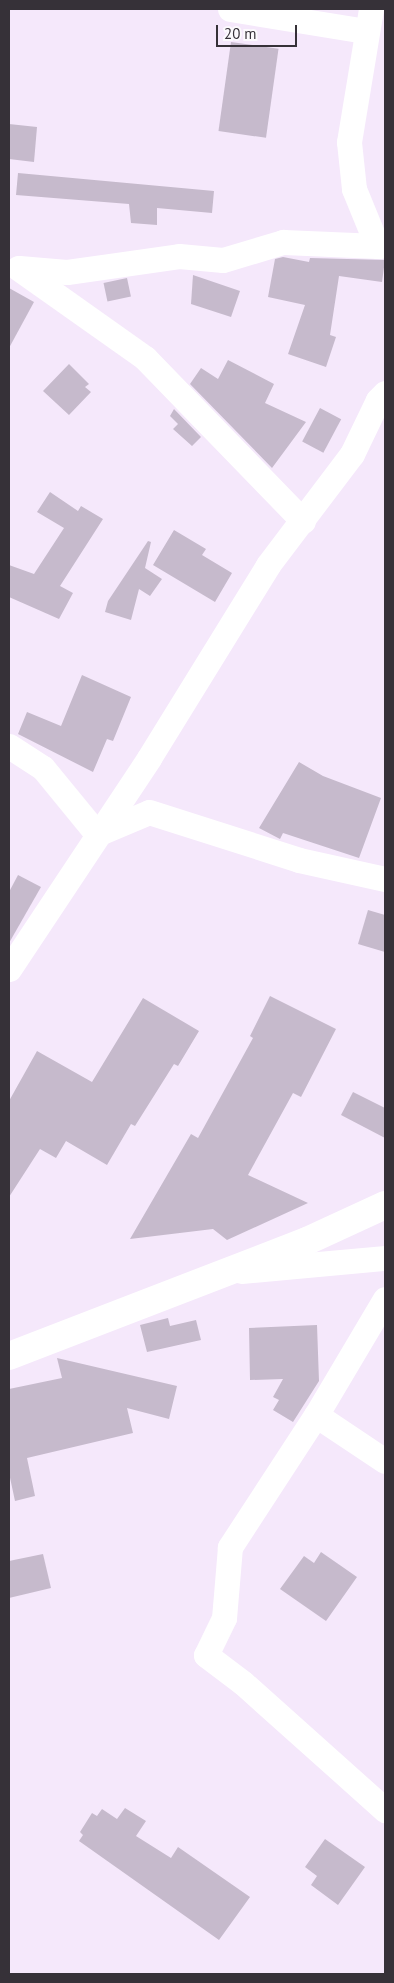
<!DOCTYPE html>
<html>
<head>
<meta charset="utf-8">
<style>
  body { margin:0 }
  #map { position:relative; width:394px; height:1983px; overflow:hidden; background:#f5e8fb; font-family:"PT Sans",sans-serif }
  div>[style] { position:absolute }
  .building>* { inset:0; background:#c6bacc; transform-origin:0 0 }
  .minor>* { height:25px; margin:-12.5px; padding:0 12.5px; transform-origin:12.5px; border-radius:12.5px; background:#fff }
  .tertiary>* { height:28px; margin:-14px; padding:0 14px; transform-origin:14px; border-radius:14px; background:#fff }
  span { translate:-50% -50%; white-space:nowrap; text-align:center; line-height:1.15; -webkit-text-stroke:5px #fcfafd; paint-order:stroke }
  .frame { position:absolute; inset:0; border:10px solid #363138; pointer-events:none }
  .scale { position:absolute; left:216px; top:25px; width:81px; height:22px; box-sizing:border-box; border:2px solid #363138; border-top:0; padding-left:6px; font-size:15px; line-height:18px; white-space:nowrap; color:#363138; -webkit-text-stroke:4px #fcfafd; paint-order:stroke }
</style>
</head>
<body>
<div id="map">
  <div class="building">
    <i style="left:231px;top:42px;width:48px;height:90px;rotate:8deg"></i>
    <i style="clip-path:polygon(9px 124px,37px 127px,34px 162px,9px 159px)"></i>
    <i style="clip-path:polygon(18px 173px,214px 191px,212px 213px,157px 208px,157px 225px,131px 223px,129px 204px,16px 195px)"></i>
    <i style="clip-path:polygon(283px 257px,309px 262px,310px 258px,385px 260px,382px 282px,339px 276px,330px 335px,336px 337px,326px 367px,288px 354px,305px 305px,268px 297px,275px 259px)"></i>
    <i style="clip-path:polygon(193px 275px,240px 291px,231px 317px,191px 304px)"></i>
    <i style="left:127px;top:278px;width:19px;height:24px;rotate:78deg"></i>
    <i style="clip-path:polygon(9px 288px,34px 302px,9px 348px)"></i>
    <i style="clip-path:polygon(228px 360px,274px 384px,265px 403px,306px 422px,272px 468px,190px 384px,201px 368px,218px 379px)"></i>
    <i style="clip-path:polygon(69px 364px,89px 384px,85px 387px,91px 392px,69px 415px,43px 391px)"></i>
    <i style="left:320px;top:408px;width:24px;height:38px;rotate:28deg"></i>
    <i style="clip-path:polygon(174px 409px,201px 437px,192px 446px,173px 429px,178px 424px,170px 416px)"></i>
    <i style="clip-path:polygon(50px 492px,78px 511px,81px 506px,103px 519px,60px 586px,73px 593px,59px 619px,9px 597px,9px 565px,34px 574px,64px 528px,37px 512px)"></i>
    <i style="clip-path:polygon(174px 530px,206px 549px,202px 555px,232px 573px,215px 602px,153px 565px)"></i>
    <i style="clip-path:polygon(148px 541px,151px 542px,145px 568px,162px 579px,150px 596px,139px 589px,131px 620px,105px 612px,108px 601px)"></i>
    <i style="clip-path:polygon(82px 675px,131px 697px,113px 741px,107px 739px,93px 772px,18px 734px,27px 712px,61px 726px)"></i>
    <i style="clip-path:polygon(299px 762px,323px 776px,381px 798px,359px 858px,283px 833px,280px 839px,259px 828px)"></i>
    <i style="clip-path:polygon(18px 875px,41px 887px,9px 943px,9px 892px)"></i>
    <i style="clip-path:polygon(368px 910px,385px 915px,385px 952px,358px 944px)"></i>
    <i style="clip-path:polygon(270px 996px,336px 1029px,301px 1097px,293px 1093px,248px 1175px,308px 1203px,227px 1240px,213px 1229px,130px 1239px,191px 1134px,198px 1138px,253px 1038px,250px 1036px)"></i>
    <i style="clip-path:polygon(143px 998px,199px 1031px,178px 1066px,174px 1064px,135px 1126px,131px 1124px,107px 1165px,66px 1141px,56px 1158px,40px 1149px,9px 1197px,9px 1101px,37px 1051px,92px 1082px)"></i>
    <i style="clip-path:polygon(353px 1092px,385px 1108px,385px 1138px,341px 1115px)"></i>
    <i style="clip-path:polygon(168px 1318px,170px 1326px,196px 1320px,201px 1340px,147px 1352px,140px 1325px)"></i>
    <i style="clip-path:polygon(317px 1325px,319px 1381px,293px 1422px,273px 1410px,279px 1400px,273px 1397px,283px 1379px,250px 1380px,249px 1328px)"></i>
    <i style="clip-path:polygon(57px 1358px,177px 1386px,169px 1419px,127px 1408px,133px 1433px,27px 1458px,35px 1496px,15px 1501px,9px 1473px,9px 1389px,62px 1378px)"></i>
    <i style="clip-path:polygon(321px 1552px,357px 1577px,326px 1621px,280px 1589px,304px 1556px,314px 1563px)"></i>
    <i style="clip-path:polygon(43px 1554px,51px 1588px,9px 1598px,9px 1561px)"></i>
    <i style="clip-path:polygon(125px 1808px,146px 1821px,136px 1836px,171px 1858px,178px 1847px,250px 1897px,219px 1940px,79px 1841px,83px 1835px,80px 1832px,92px 1813px,97px 1816px,102px 1809px,117px 1819px)"></i>
    <i style="clip-path:polygon(325px 1839px,365px 1867px,338px 1905px,311px 1885px,317px 1876px,305px 1867px)"></i>
  </div>
  <div class="minor">
    <i style="left:230px;top:9px;width:138px;rotate:9.2deg"></i>
    <i style="left:371px;top:9px;width:135px;rotate:99.4deg"></i>
    <i style="left:349px;top:142px;width:47px;rotate:83.9deg"></i>
    <i style="left:354px;top:189px;width:53px;rotate:67.8deg"></i>
    <i style="left:374px;top:238px;width:9px;rotate:63deg"></i>
    <i style="left:378px;top:246px;width:7px;rotate:-8deg"></i>
    <i style="left:18px;top:268px;width:156px;rotate:35.3deg"></i>
    <i style="left:145px;top:358px;width:227px;rotate:45.9deg"></i>
    <i style="left:19px;top:268px;width:48px;rotate:4.8deg"></i>
    <i style="left:67px;top:272px;width:113px;rotate:-8.1deg"></i>
    <i style="left:179px;top:256px;width:44px;rotate:5.2deg"></i>
    <i style="left:223px;top:260px;width:63px;rotate:-16.7deg"></i>
    <i style="left:283px;top:242px;width:95px;rotate:2.4deg"></i>
    <i style="left:9px;top:746px;width:40px;rotate:32.9deg"></i>
    <i style="left:43px;top:768px;width:85px;rotate:50.7deg"></i>
    <i style="left:97px;top:834px;width:56px;rotate:-22.9deg"></i>
    <i style="left:149px;top:812px;width:157px;rotate:17.7deg"></i>
    <i style="left:299px;top:860px;width:88px;rotate:12.5deg"></i>
    <i style="left:9px;top:969px;width:253px;rotate:-56.4deg"></i>
    <i style="left:149px;top:758px;width:227px;rotate:-58.3deg"></i>
    <i style="left:268px;top:565px;width:139px;rotate:-52.9deg"></i>
    <i style="left:352px;top:454px;width:60px;rotate:-64.3deg"></i>
    <i style="left:378px;top:400px;width:10px;rotate:-45deg"></i>
    <i style="left:241px;top:1271px;width:145px;rotate:-5.2deg"></i>
    <i style="left:385px;top:1299px;width:135px;rotate:120.7deg"></i>
    <i style="left:316px;top:1415px;width:158px;rotate:123.1deg"></i>
    <i style="left:230px;top:1547px;width:71px;rotate:94.8deg"></i>
    <i style="left:224px;top:1618px;width:41px;rotate:115.9deg"></i>
    <i style="left:206px;top:1655px;width:46px;rotate:37.1deg"></i>
    <i style="left:243px;top:1683px;width:191px;rotate:41.8deg"></i>
    <i style="left:316px;top:1415px;width:83px;rotate:33.7deg"></i>
  </div>
  <div class="tertiary">
    <i style="left:9px;top:1356px;width:319px;rotate:-21.1deg"></i>
    <i style="left:307px;top:1241px;width:86px;rotate:-24.8deg"></i>
  </div>
  <div class="frame"></div>
  <div class="scale">20 m</div>
</div>
</body>
</html>
